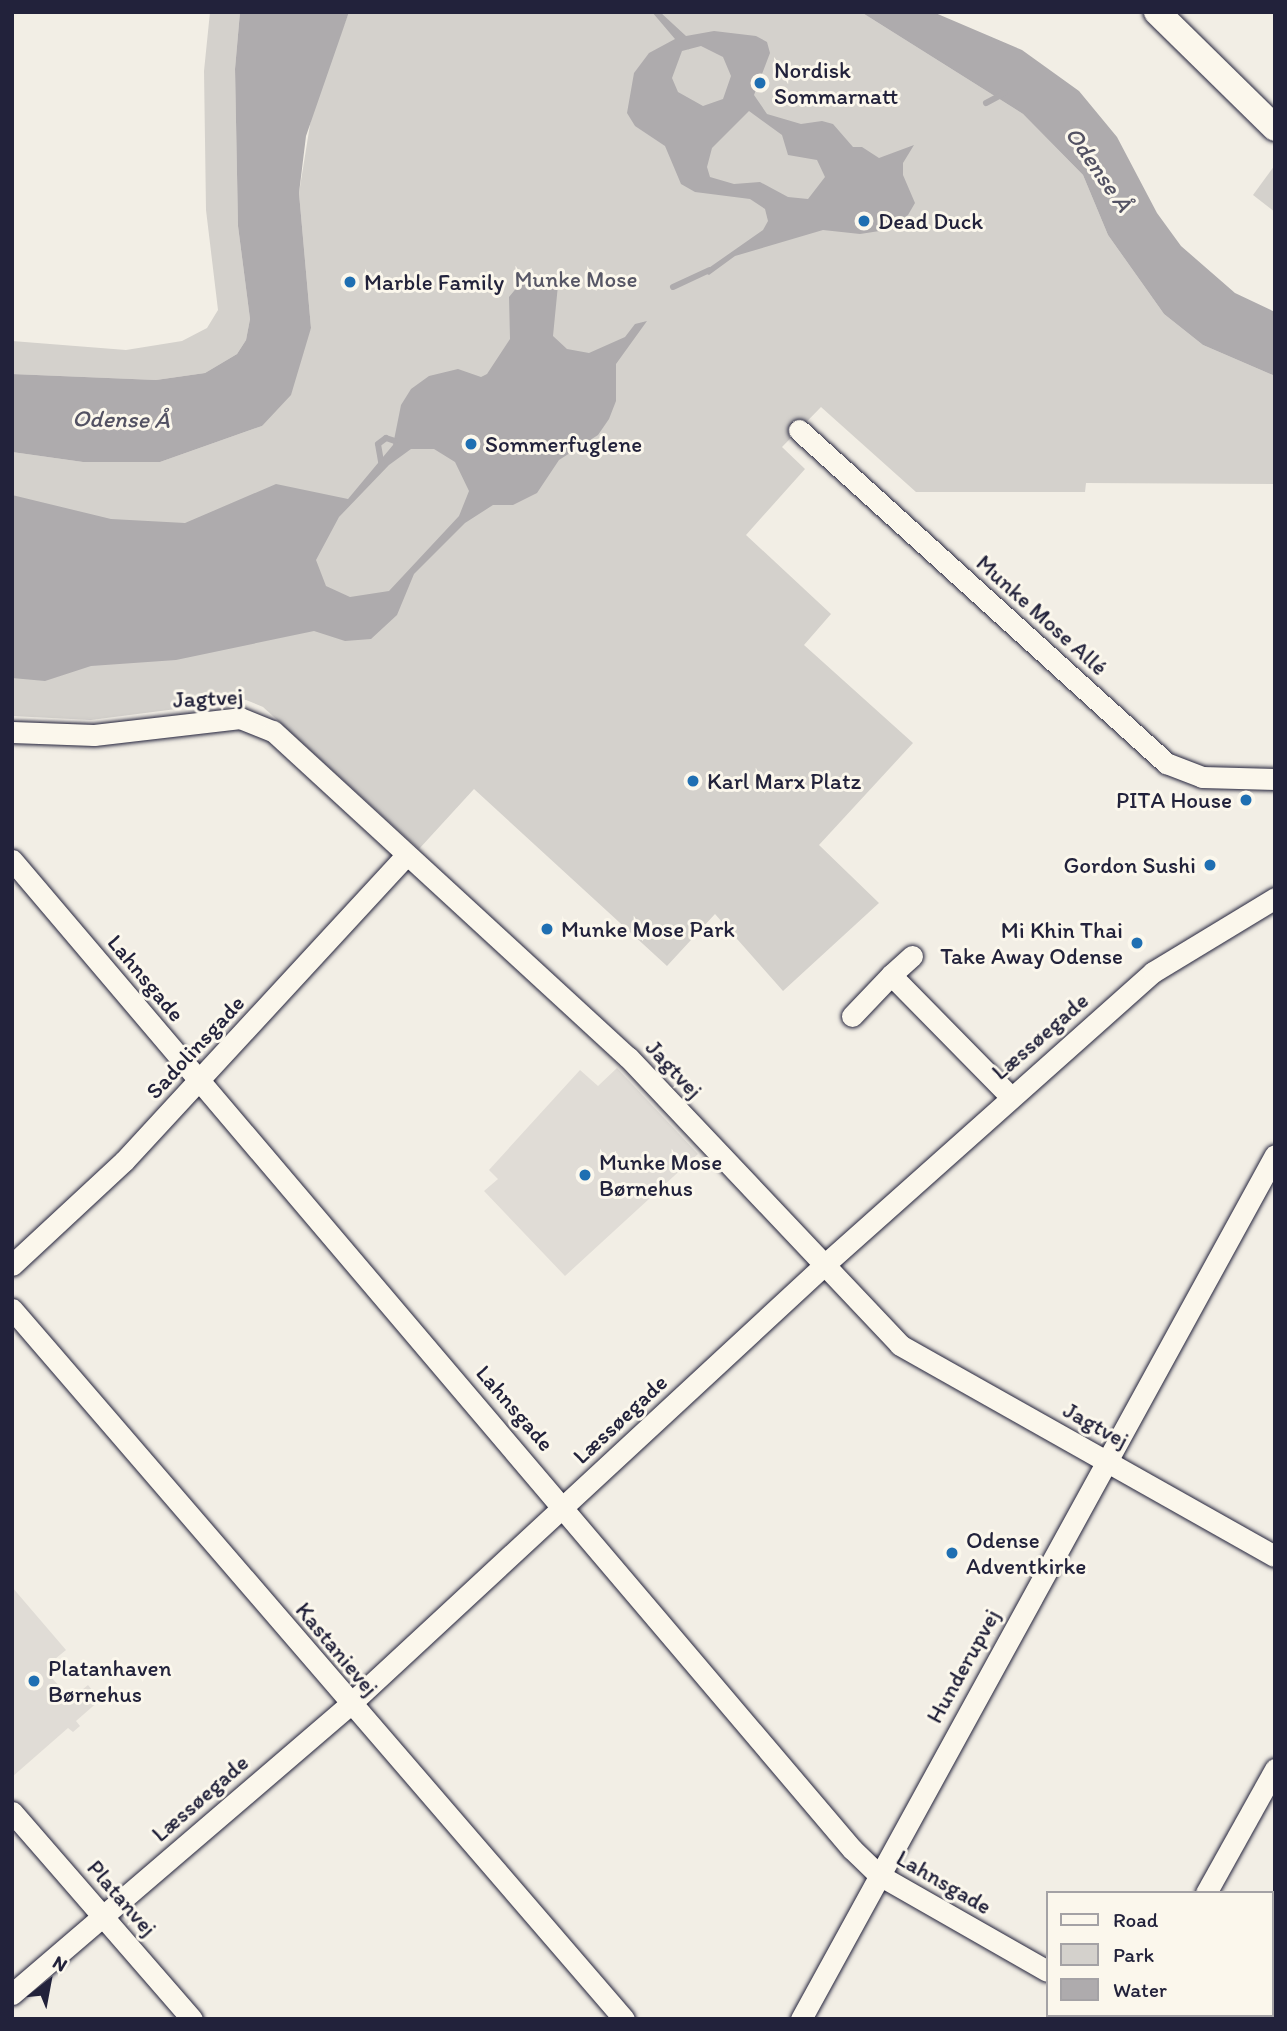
<!DOCTYPE html>
<html>
<head>
<meta charset="utf-8">
<style>
  body { margin:0 }
  #map { position:relative; width:1287px; height:2031px; overflow:hidden; background:#f2eee5; font-family:Itim,sans-serif }
  div>[style] { position:absolute }
  .built>* { inset:0; background:#e0dcd6 }
  .green>* { inset:0; background:#d4d1cc }
  .water>* { inset:0; background:#aeabad }
  .stream>* { height:6px; margin:-3px; padding:0 3px; transform-origin:3px; border-radius:3px; background:#aeabad }
  .roads { filter:drop-shadow(0 0 2px #22223b) drop-shadow(0 0 2px #22223b) }
  .minor>* { height:21px; margin:-10.5px; padding:0 10.5px; transform-origin:10.5px; border-radius:10.5px; background:#fbf7ec }
  .major>* { height:26px; margin:-13px; padding:0 13px; transform-origin:13px; border-radius:13px; background:#fbf7ec }
  .dots>* { width:19px; height:19px; translate:-50% -50%; box-sizing:border-box; border:4px solid #fbf7ec; border-radius:50% }
  span { translate:-50% -50%; white-space:nowrap; text-align:center; line-height:1.15; -webkit-text-stroke:6px #fbf7ec; paint-order:stroke }
  .poi-label { font-size:23px; color:#22223b }
  .left { translate:0 -50%; text-align:left }
  .right { translate:-100% -50%; text-align:right }
  .park-label { font-size:23px; color:#575766 }
  .street-label { font-size:23px; color:#22223b }
  .water-label { font-size:24px; color:#535263; font-style:italic }
  .frame { position:absolute; inset:0; border:14px solid #22223b; pointer-events:none }
  .legend { position:absolute; left:1046px; top:1891px; width:228px; height:126px; box-sizing:border-box; background:#fbf7ec; border:2px solid #a4a2a5; margin:0; padding:9px 12px; list-style:none; font-size:21px; color:#22223b }
  .legend li { display:flex; align-items:center; gap:14px; height:35px }
  .legend b { width:35px; border:2px solid #a4a2a5 }
  .north { position:absolute; left:14px; top:1947px; width:70px; height:70px; -webkit-text-stroke:5px #fbf7ec; paint-order:stroke; rotate:31deg; font-size:19px; font-weight:700; line-height:28px; text-align:center; color:#22223b }
  .north::after { content:''; display:block; margin:auto; width:24px; height:32px; background:#22223b; clip-path:polygon(50% 0,100% 100%,50% 72%,0 100%) }
</style>
</head>
<body>
<div id="map">
  <div class="built">
    <i style="clip-path:polygon(617px 1068px,698px 1154px,565px 1276px,484px 1191px,498px 1179px,489px 1170px,580px 1070px,598px 1086px)"></i>
    <i style="clip-path:polygon(12px 1587px,66px 1650px,55px 1659px,62px 1667px,51px 1677px,71px 1699px,88px 1685px,100px 1700px,76px 1721px,80px 1726px,73px 1732px,68px 1728px,12px 1777px)"></i>
  </div>
  <div class="green">
    <i style="clip-path:polygon(210px 12px,240px 12px,235px 69px,238px 226px,250px 319px,246px 340px,237px 354px,205px 373px,156px 380px,12px 374px,12px 341px,126px 350px,182px 341px,207px 328px,218px 310px,206px 210px,204px 71px)"></i>
    <i style="clip-path:polygon(349px 12px,861px 12px,1023px 114px,1083px 175px,1108px 235px,1164px 314px,1203px 345px,1275px 376px,1275px 484px,1086px 483px,1085px 492px,916px 492px,821px 407px,782px 447px,805px 469px,746px 535px,831px 614px,804px 645px,913px 743px,819px 845px,879px 903px,783px 991px,715px 914px,667px 966px,474px 789px,419px 849px,263px 707px,246px 700px,91px 720px,12px 716px,12px 452px,83px 462px,160px 462px,262px 426px,311px 328px,299px 193px,313px 106px)"></i>
    <i style="clip-path:polygon(1275px 165px,1275px 212px,1253px 195px)"></i>
  </div>
  <div class="water">
    <i style="clip-path:polygon(240px 12px,349px 12px,306px 136px,299px 193px,311px 328px,291px 395px,262px 426px,160px 462px,83px 462px,12px 452px,12px 374px,156px 380px,205px 373px,237px 354px,246px 340px,250px 319px,238px 226px,235px 69px)"></i>
    <i style="clip-path:polygon(evenodd,652px 12px,660px 12px,686px 36px,714px 31px,756px 36px,767px 42px,770px 53px,754px 95px,767px 114px,801px 124px,822px 121px,833px 124px,853px 147px,862px 147px,879px 158px,914px 145px,903px 163px,903px 175px,915px 203px,908px 215px,886px 230px,860px 234px,823px 230px,735px 256px,709px 275px,703px 272px,763px 230px,768px 221px,765px 209px,750px 199px,695px 192px,681px 184px,665px 146px,635px 126px,627px 113px,634px 73px,649px 53px,675px 39px,652px 12px,701px 46px,723px 57px,731px 76px,723px 99px,703px 106px,678px 92px,672px 78px,682px 51px,701px 46px,652px 12px,749px 111px,782px 135px,788px 155px,817px 160px,825px 177px,808px 199px,788px 197px,760px 182px,734px 184px,710px 177px,707px 167px,712px 148px,749px 111px)"></i>
    <i style="clip-path:polygon(861px 12px,933px 12px,1022px 50px,1079px 91px,1117px 137px,1157px 213px,1181px 246px,1235px 293px,1275px 312px,1275px 376px,1203px 345px,1164px 314px,1108px 235px,1083px 175px,1023px 114px)"></i>
    <i style="clip-path:polygon(evenodd,542px 278px,558px 285px,553px 336px,567px 349px,589px 353px,625px 337px,635px 324px,647px 321px,616px 364px,616px 401px,609px 419px,598px 435px,559px 460px,537px 493px,513px 505px,493px 505px,465px 523px,414px 574px,397px 615px,371px 639px,345px 641px,314px 631px,176px 660px,91px 666px,45px 681px,12px 678px,12px 495px,111px 519px,185px 523px,276px 484px,348px 499px,393px 445px,401px 405px,411px 389px,429px 376px,458px 369px,481px 377px,487px 374px,510px 339px,509px 297px,523px 280px,542px 278px,411px 449px,434px 449px,455px 462px,469px 491px,459px 516px,389px 591px,350px 597px,326px 586px,316px 560px,339px 517px,389px 465px,411px 449px)"></i>
  </div>
  <div class="stream">
    <i style="left:986px;top:103px;width:21px;rotate:-28deg"></i>
    <i style="left:673px;top:287px;width:40px;rotate:-25deg"></i>
    <i style="left:382px;top:467px;width:23px;rotate:-100deg"></i>
    <i style="left:378px;top:444px;width:10px;rotate:-37deg"></i>
    <i style="left:386px;top:438px;width:9px;rotate:18deg"></i>
  </div>
  <div class="roads">
    <div class="minor">
      <i style="left:799px;top:430px;width:496px;rotate:42.2deg"></i>
      <i style="left:1166px;top:763px;width:39px;rotate:21deg"></i>
      <i style="left:1202px;top:777px;width:73px;rotate:1.6deg"></i>
      <i style="left:12px;top:732px;width:82px;rotate:2.1deg"></i>
      <i style="left:94px;top:735px;width:147px;rotate:-6.6deg"></i>
      <i style="left:240px;top:718px;width:35px;rotate:22deg"></i>
      <i style="left:273px;top:731px;width:482px;rotate:42.6deg"></i>
      <i style="left:628px;top:1057px;width:396px;rotate:46.6deg"></i>
      <i style="left:900px;top:1345px;width:430px;rotate:29.4deg"></i>
      <i style="left:12px;top:860px;width:1298px;rotate:49.66deg"></i>
      <i style="left:852px;top:1849px;width:37px;rotate:44deg"></i>
      <i style="left:879px;top:1875px;width:193px;rotate:29.7deg"></i>
      <i style="left:912px;top:956px;width:28px;rotate:138deg"></i>
      <i style="left:891px;top:975px;width:170px;rotate:45.5deg"></i>
      <i style="left:852px;top:1016px;width:57px;rotate:-46.4deg"></i>
      <i style="left:12px;top:1265px;width:153px;rotate:-42.9deg"></i>
      <i style="left:124px;top:1161px;width:416px;rotate:-47.3deg"></i>
      <i style="left:12px;top:1309px;width:937px;rotate:49.24deg"></i>
      <i style="left:12px;top:1812px;width:274px;rotate:49deg"></i>
      <i style="left:1206px;top:1893px;width:142px;rotate:-60.9deg"></i>
      <i style="left:12px;top:1994px;width:444px;rotate:-40.6deg"></i>
      <i style="left:349px;top:1705px;width:646px;rotate:-42.8deg"></i>
      <i style="left:823px;top:1266px;width:442px;rotate:-41.7deg"></i>
      <i style="left:1153px;top:972px;width:143px;rotate:-31.2deg"></i>
      <i style="left:1124px;top:2015px;width:8px;rotate:30deg"></i>
      <i style="left:801px;top:2019px;width:985px;rotate:-61.25deg"></i>
    </div>
    <div class="major">
      <i style="left:1157px;top:12px;width:165px;rotate:44.5deg"></i>
    </div>
  </div>
  <div class="dots">
    <i style="left:760px;top:83px;background:#1f6fb2"></i>
    <i style="left:864px;top:221px;background:#1f6fb2"></i>
    <i style="left:350px;top:282px;background:#1f6fb2"></i>
    <i style="left:471px;top:444px;background:#1f6fb2"></i>
    <i style="left:693px;top:781px;background:#1f6fb2"></i>
    <i style="left:1246px;top:800px;background:#1f6fb2"></i>
    <i style="left:1210px;top:865px;background:#1f6fb2"></i>
    <i style="left:547px;top:929px;background:#1f6fb2"></i>
    <i style="left:1137px;top:943px;background:#1f6fb2"></i>
    <i style="left:585px;top:1175px;background:#1f6fb2"></i>
    <i style="left:952px;top:1553px;background:#1f6fb2"></i>
    <i style="left:34px;top:1681px;background:#1f6fb2"></i>
  </div>
  <div class="poi-label">
    <span class="left" style="left:774px;top:83px">Nordisk<br>Sommarnatt</span>
    <span class="left" style="left:878px;top:221px">Dead Duck</span>
    <span class="left" style="left:364px;top:282px">Marble Family</span>
    <span class="left" style="left:485px;top:444px">Sommerfuglene</span>
    <span class="left" style="left:707px;top:781px">Karl Marx Platz</span>
    <span class="right" style="left:1232px;top:800px">PITA House</span>
    <span class="right" style="left:1196px;top:865px">Gordon Sushi</span>
    <span class="left" style="left:561px;top:929px">Munke Mose Park</span>
    <span class="right" style="left:1123px;top:943px">Mi Khin Thai<br>Take Away Odense</span>
    <span class="left" style="left:599px;top:1175px">Munke Mose<br>Børnehus</span>
    <span class="left" style="left:966px;top:1553px">Odense<br>Adventkirke</span>
    <span class="left" style="left:48px;top:1681px">Platanhaven<br>Børnehus</span>
  </div>
  <div class="park-label">
    <span style="left:576px;top:279px">Munke Mose</span>
  </div>
  <div class="street-label">
    <span style="left:1042px;top:615px;rotate:42deg">Munke Mose Allé</span>
    <span style="left:208px;top:698px;rotate:-3deg">Jagtvej</span>
    <span style="left:146px;top:978px;rotate:50deg">Lahnsgade</span>
    <span style="left:1040px;top:1036px;rotate:-41deg">Læssøegade</span>
    <span style="left:195px;top:1047px;rotate:-47deg">Sadolinsgade</span>
    <span style="left:674px;top:1069px;rotate:47deg">Jagtvej</span>
    <span style="left:515px;top:1408px;rotate:49deg">Lahnsgade</span>
    <span style="left:620px;top:1419px;rotate:-43deg">Læssøegade</span>
    <span style="left:1096px;top:1425px;rotate:29deg">Jagtvej</span>
    <span style="left:337px;top:1649px;rotate:50deg">Kastanievej</span>
    <span style="left:963px;top:1666px;rotate:-61deg">Hunderupvej</span>
    <span style="left:200px;top:1798px;rotate:-41deg">Læssøegade</span>
    <span style="left:944px;top:1882px;rotate:30deg">Lahnsgade</span>
    <span style="left:122px;top:1898px;rotate:49deg">Platanvej</span>
  </div>
  <div class="water-label">
    <span style="left:1099px;top:169px;rotate:55deg">Odense Å</span>
    <span style="left:121px;top:419px;rotate:1deg">Odense Å</span>
  </div>
  <div class="frame"></div>
  <ul class="legend">
  <li><b style="height:9px;background:#fbf7ec"></b>Road</li>
  <li><b style="height:19px;background:#d4d1cc"></b>Park</li>
  <li><b style="height:19px;background:#aeabad"></b>Water</li>
  </ul>
  <div class="north">N</div>
</div>
</body>
</html>
